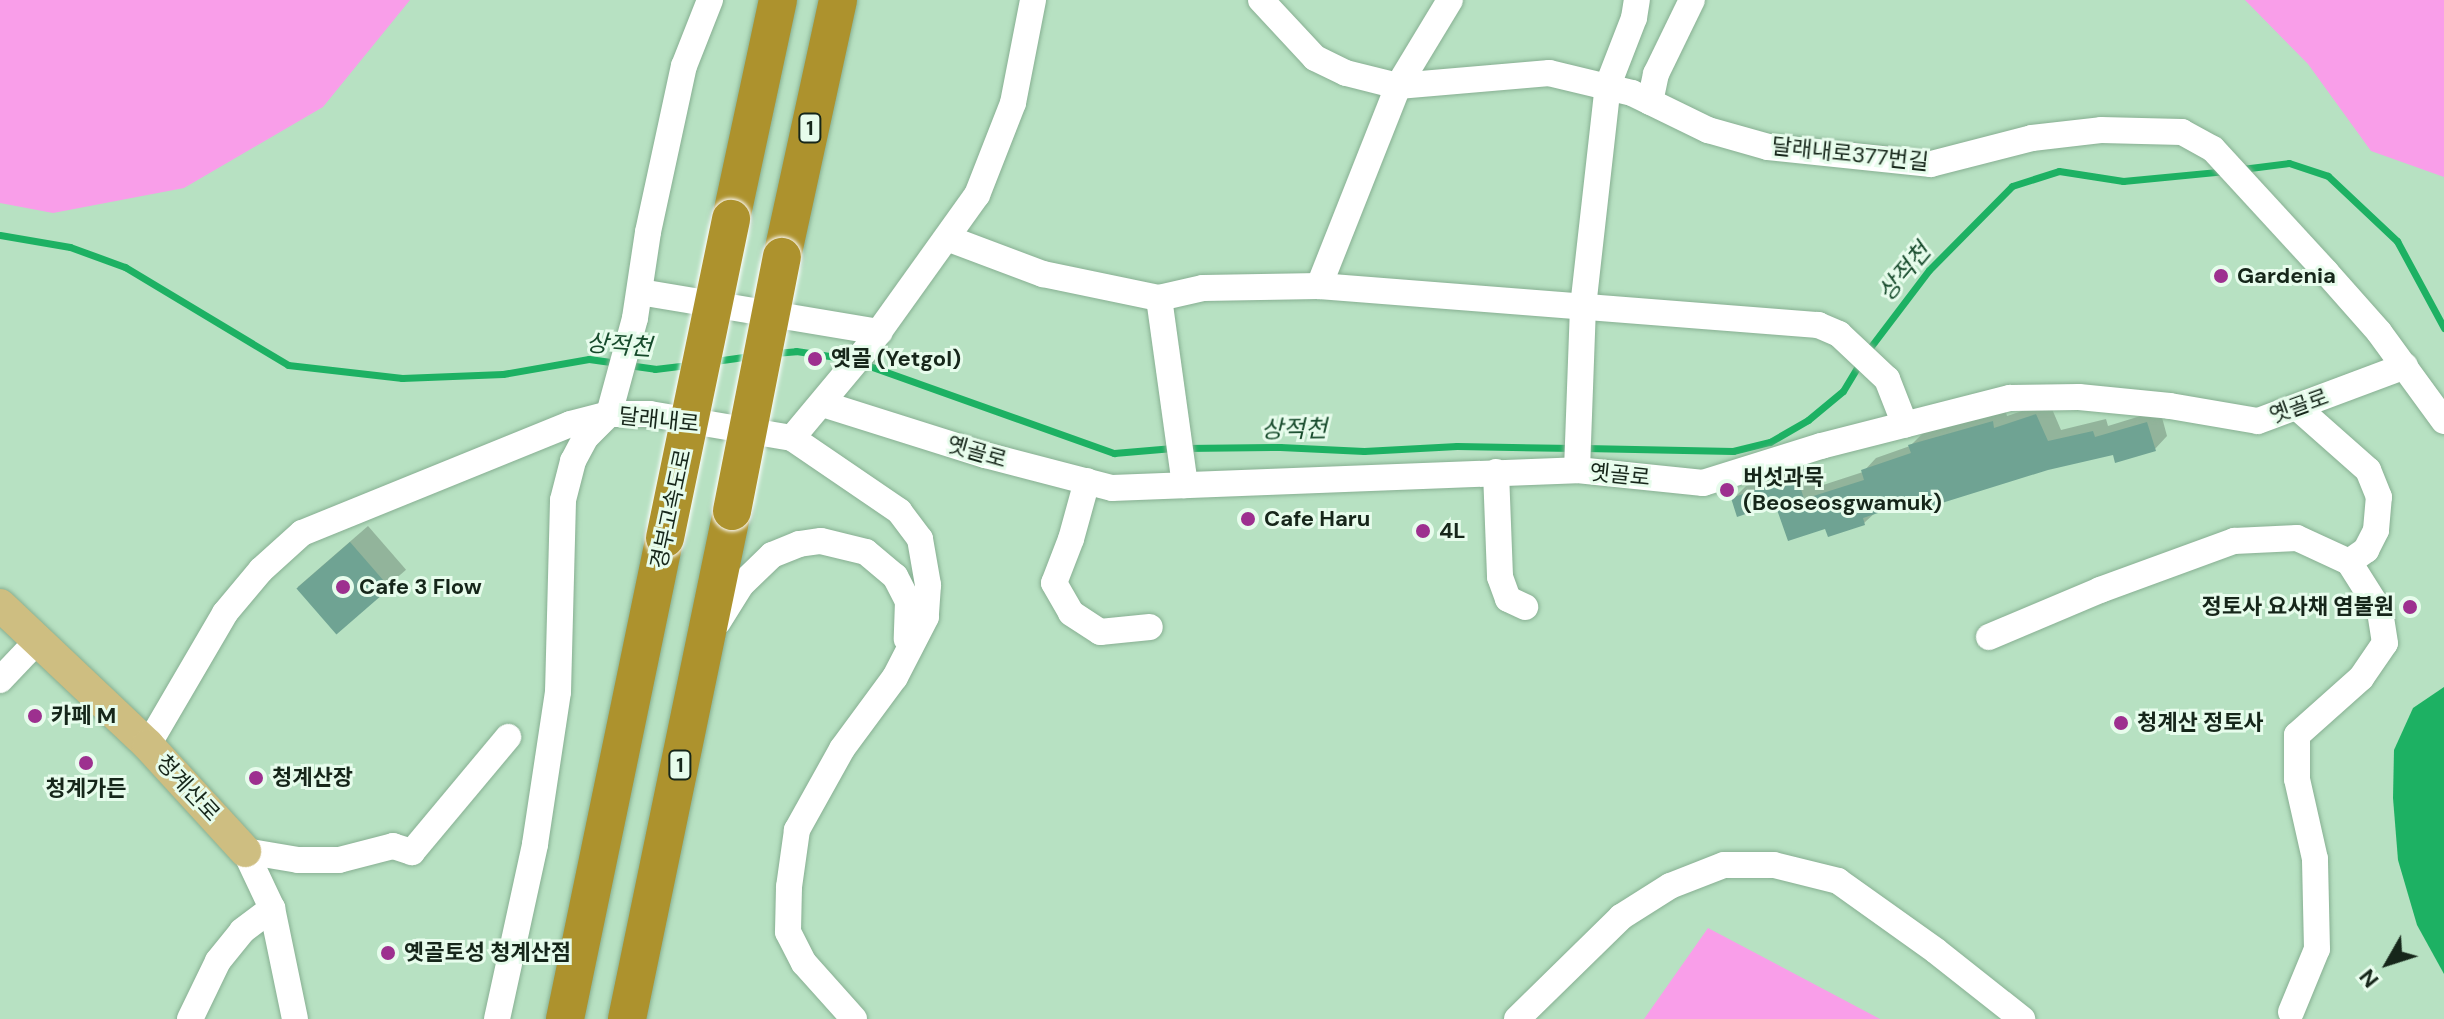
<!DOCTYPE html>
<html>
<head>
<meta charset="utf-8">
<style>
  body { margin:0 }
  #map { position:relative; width:2444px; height:1019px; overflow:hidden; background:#b7e1c2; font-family:"DM Sans","Noto Sans KR",sans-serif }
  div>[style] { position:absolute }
  .green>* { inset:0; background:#f99ee9 }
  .water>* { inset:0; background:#1db163 }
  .shadow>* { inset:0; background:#0003; transform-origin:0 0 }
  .stream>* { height:7px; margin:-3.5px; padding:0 3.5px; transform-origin:3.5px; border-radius:3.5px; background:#1db163 }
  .building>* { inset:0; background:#6fa393; transform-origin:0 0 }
  .roads { filter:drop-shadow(0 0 2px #87af92) drop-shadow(0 0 2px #87af92) }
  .minor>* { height:26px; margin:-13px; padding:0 13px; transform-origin:13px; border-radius:13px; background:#fff }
  .major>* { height:32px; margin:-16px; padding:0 16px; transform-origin:16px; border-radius:16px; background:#cebe81 }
  .highway>* { height:38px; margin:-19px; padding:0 19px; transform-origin:19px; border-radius:19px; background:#ad922d }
  .bridges { filter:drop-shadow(0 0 2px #fff) drop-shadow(0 0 2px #fff) }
  .highway-bridge>* { height:38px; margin:-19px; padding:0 19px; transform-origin:19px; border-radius:19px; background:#ad922d }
  .dots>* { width:22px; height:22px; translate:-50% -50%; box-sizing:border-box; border:4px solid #e7fcec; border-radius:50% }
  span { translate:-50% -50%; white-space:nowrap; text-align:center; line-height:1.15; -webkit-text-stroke:6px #e7fcec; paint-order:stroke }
  .shield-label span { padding:2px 6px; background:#e7fcec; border:2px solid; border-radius:6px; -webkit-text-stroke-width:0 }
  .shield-label { font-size:20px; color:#16261a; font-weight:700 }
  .street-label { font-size:22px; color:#16261a }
  .poi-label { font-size:22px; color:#16261a; font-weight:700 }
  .left { translate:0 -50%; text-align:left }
  .right { translate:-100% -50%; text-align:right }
  .water-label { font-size:24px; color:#164a2b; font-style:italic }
  .north { position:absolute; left:2348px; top:923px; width:80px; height:80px; -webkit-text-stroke:6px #e7fcec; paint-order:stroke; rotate:231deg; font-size:22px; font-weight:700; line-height:32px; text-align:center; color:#16261a }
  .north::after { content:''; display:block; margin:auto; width:28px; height:36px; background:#16261a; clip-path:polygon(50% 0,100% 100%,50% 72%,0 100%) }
</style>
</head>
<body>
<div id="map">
  <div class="green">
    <i style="clip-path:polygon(0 0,410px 0,323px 107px,184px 188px,53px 213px,0 203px)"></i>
    <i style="clip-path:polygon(2245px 0,2444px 0,2444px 177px,2371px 151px,2308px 64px)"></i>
    <i style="clip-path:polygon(1708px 928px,1880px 1019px,1644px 1019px)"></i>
  </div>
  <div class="water">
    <i style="clip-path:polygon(2444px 687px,2444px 974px,2417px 925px,2398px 860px,2393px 798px,2394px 750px,2413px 708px)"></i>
  </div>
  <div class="shadow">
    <i style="clip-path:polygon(2049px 402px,2061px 430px,2106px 419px,2108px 426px,2160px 410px,2167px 436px,2154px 450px,2114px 452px,1927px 494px,1876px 512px,1864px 523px,1827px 526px,1777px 501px,1733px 499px,1746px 486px,1810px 464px,1817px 487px,1863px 472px,1876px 458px,1910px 446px,1923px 433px,2005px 409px,2007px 416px)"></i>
    <i style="left:368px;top:526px;width:58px;height:93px;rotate:49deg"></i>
  </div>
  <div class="stream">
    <i style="left:2242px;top:169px;width:47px;rotate:-7.3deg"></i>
    <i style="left:2289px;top:163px;width:41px;rotate:18.4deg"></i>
    <i style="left:2328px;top:176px;width:95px;rotate:43.3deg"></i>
    <i style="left:2397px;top:241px;width:99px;rotate:61.6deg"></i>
    <i style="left:0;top:235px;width:71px;rotate:9.7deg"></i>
    <i style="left:70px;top:247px;width:59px;rotate:20deg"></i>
    <i style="left:125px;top:267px;width:190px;rotate:31deg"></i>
    <i style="left:288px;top:365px;width:115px;rotate:6.5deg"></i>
    <i style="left:402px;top:378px;width:101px;rotate:-2.3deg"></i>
    <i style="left:503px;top:374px;width:87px;rotate:-9.9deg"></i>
    <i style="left:589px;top:359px;width:27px;rotate:8deg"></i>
    <i style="left:775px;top:353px;width:21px;rotate:-5deg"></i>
    <i style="left:796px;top:351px;width:54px;rotate:8.6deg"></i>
    <i style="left:1866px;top:353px;width:104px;rotate:-52.8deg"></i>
    <i style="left:1929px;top:270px;width:118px;rotate:-45.3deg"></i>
    <i style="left:2012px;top:186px;width:49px;rotate:-17.7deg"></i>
    <i style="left:2059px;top:171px;width:65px;rotate:8.9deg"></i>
    <i style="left:2123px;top:181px;width:103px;rotate:-5.5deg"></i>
    <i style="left:715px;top:361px;width:36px;rotate:-8deg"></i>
    <i style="left:861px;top:363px;width:269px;rotate:19.6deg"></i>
    <i style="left:1114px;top:453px;width:59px;rotate:-4.8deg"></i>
    <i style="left:628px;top:365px;width:27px;rotate:8deg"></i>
    <i style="left:655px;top:369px;width:32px;rotate:-7deg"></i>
    <i style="left:1185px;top:448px;width:95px;rotate:-0.6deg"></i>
    <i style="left:1280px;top:447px;width:84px;rotate:2.7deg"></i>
    <i style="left:1364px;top:451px;width:93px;rotate:-3.1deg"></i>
    <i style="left:1457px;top:446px;width:116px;rotate:1deg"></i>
    <i style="left:1585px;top:448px;width:148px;rotate:1.2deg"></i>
    <i style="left:1733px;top:451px;width:38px;rotate:-14deg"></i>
    <i style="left:1770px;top:442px;width:44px;rotate:-30.1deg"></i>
    <i style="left:1808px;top:420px;width:45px;rotate:-39.6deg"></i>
    <i style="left:1843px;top:391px;width:33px;rotate:-59deg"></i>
  </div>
  <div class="building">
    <i style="clip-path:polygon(2036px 414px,2048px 441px,2093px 431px,2095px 437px,2147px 422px,2156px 451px,2115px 463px,2113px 455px,2048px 470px,1929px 507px,1926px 497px,1863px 518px,1865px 525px,1828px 537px,1825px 529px,1788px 541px,1775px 504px,1737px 517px,1731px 498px,1797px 476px,1804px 499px,1864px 480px,1861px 470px,1911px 453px,1908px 445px,1993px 421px,1994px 428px)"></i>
    <i style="left:350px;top:542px;width:61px;height:71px;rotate:49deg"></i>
  </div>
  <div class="roads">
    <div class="minor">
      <i style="left:1261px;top:0;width:79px;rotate:47deg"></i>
      <i style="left:1315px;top:58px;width:34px;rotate:26deg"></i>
      <i style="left:1346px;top:73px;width:54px;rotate:14deg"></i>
      <i style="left:1398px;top:86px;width:152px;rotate:-4.9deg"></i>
      <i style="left:1549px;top:73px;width:85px;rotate:13.5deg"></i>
      <i style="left:1632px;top:93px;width:85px;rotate:26deg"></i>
      <i style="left:1708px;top:130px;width:62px;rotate:15.8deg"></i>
      <i style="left:1768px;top:147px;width:164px;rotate:6deg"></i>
      <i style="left:1931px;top:164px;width:104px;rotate:-14.4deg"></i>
      <i style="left:2032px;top:138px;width:69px;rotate:-6.6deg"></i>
      <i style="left:2101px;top:130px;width:81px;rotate:1.4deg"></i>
      <i style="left:2182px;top:132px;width:35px;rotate:29deg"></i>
      <i style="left:2213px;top:149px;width:167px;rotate:47.4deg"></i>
      <i style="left:2326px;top:272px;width:80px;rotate:48.5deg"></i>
      <i style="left:2379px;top:332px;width:110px;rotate:53.9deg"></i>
      <i style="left:1650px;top:102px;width:29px;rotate:-78deg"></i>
      <i style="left:1656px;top:74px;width:82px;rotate:-64.1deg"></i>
      <i style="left:947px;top:238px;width:103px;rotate:20.6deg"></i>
      <i style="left:1043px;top:274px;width:118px;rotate:11.7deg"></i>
      <i style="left:1159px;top:298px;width:45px;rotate:-12.8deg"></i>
      <i style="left:1203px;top:288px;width:116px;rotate:-1deg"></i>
      <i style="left:1319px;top:286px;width:501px;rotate:4.47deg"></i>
      <i style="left:1818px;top:325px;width:23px;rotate:23deg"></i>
      <i style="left:1839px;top:334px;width:66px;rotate:43.2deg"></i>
      <i style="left:1887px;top:379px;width:49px;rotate:68.6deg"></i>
      <i style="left:1319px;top:286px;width:215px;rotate:-68.4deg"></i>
      <i style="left:1398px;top:86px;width:100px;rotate:-58.8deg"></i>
      <i style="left:640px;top:292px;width:243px;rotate:9.5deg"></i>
      <i style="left:1159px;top:298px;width:189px;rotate:82.1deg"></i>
      <i style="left:823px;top:404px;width:170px;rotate:17.5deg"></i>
      <i style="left:985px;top:455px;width:131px;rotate:14.6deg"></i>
      <i style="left:1112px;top:488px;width:465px;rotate:-2.2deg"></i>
      <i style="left:1577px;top:470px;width:127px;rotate:5.9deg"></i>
      <i style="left:1703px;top:483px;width:124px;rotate:-17.4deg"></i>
      <i style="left:1821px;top:446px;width:195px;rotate:-14.3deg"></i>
      <i style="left:2010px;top:398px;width:69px;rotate:-0.8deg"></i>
      <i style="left:2079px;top:397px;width:91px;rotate:5.6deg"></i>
      <i style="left:2170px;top:406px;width:89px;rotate:9.7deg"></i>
      <i style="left:2258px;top:421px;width:157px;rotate:-20.5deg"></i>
      <i style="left:792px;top:438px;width:130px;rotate:34.3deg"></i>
      <i style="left:899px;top:511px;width:35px;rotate:53deg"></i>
      <i style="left:920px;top:539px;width:47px;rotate:80.1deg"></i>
      <i style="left:928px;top:585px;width:32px;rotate:94deg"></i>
      <i style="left:926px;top:617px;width:68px;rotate:117.3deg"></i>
      <i style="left:895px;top:677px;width:89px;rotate:126.4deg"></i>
      <i style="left:842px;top:749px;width:93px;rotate:119.1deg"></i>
      <i style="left:797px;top:830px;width:58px;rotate:98deg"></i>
      <i style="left:789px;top:887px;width:45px;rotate:91.3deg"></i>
      <i style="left:788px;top:932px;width:35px;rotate:63deg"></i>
      <i style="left:804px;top:963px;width:75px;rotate:48.2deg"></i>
      <i style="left:1577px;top:470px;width:163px;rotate:-87.9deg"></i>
      <i style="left:1583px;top:307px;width:223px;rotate:-83.6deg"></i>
      <i style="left:1608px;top:85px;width:72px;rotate:-68.8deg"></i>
      <i style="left:1634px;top:18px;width:18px;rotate:-81deg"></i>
      <i style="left:1496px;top:472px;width:105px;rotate:87.8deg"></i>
      <i style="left:1500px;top:577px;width:23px;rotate:70deg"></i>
      <i style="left:1508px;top:599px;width:19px;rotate:25deg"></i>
      <i style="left:1087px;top:481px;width:60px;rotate:105.4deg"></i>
      <i style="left:1071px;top:539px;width:47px;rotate:111.1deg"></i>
      <i style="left:1054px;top:583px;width:34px;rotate:60deg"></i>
      <i style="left:1071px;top:613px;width:35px;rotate:33deg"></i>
      <i style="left:1100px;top:632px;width:50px;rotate:-5.7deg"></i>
      <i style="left:718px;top:622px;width:44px;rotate:-58.1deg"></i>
      <i style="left:741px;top:585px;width:43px;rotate:-44.1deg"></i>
      <i style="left:772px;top:555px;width:29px;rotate:-22deg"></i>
      <i style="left:799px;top:544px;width:22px;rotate:-8deg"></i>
      <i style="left:821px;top:541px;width:46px;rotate:13.7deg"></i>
      <i style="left:866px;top:552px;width:38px;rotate:40deg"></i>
      <i style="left:895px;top:576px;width:28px;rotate:63deg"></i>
      <i style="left:908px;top:601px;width:38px;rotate:92deg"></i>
      <i style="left:1989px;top:637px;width:121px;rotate:-22.9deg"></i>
      <i style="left:2100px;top:590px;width:143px;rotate:-20.1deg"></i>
      <i style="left:2234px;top:541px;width:63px;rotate:-2.7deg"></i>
      <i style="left:2297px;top:538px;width:57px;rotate:24.8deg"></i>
      <i style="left:0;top:680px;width:57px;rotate:-46.4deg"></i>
      <i style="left:148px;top:745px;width:153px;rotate:-59.7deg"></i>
      <i style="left:225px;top:613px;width:56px;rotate:-50.1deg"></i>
      <i style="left:261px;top:570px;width:55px;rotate:-42.1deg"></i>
      <i style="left:302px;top:533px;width:289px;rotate:-22.1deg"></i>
      <i style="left:570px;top:424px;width:40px;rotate:-14.4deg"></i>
      <i style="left:609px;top:414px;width:41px"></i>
      <i style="left:650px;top:414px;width:144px;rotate:9.6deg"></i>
      <i style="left:792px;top:438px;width:119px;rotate:-50.1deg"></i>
      <i style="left:868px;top:347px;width:187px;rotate:-54.4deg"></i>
      <i style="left:977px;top:195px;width:99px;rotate:-68.6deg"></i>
      <i style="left:1013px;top:103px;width:105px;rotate:-79deg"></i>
      <i style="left:245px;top:851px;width:54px;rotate:9.6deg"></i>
      <i style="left:298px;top:860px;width:41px"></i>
      <i style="left:339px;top:860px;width:56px;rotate:-14.5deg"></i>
      <i style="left:393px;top:846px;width:20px;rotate:18deg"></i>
      <i style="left:412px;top:852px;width:150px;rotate:-50.1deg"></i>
      <i style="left:245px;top:851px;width:63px;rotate:64.7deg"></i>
      <i style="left:272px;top:908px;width:113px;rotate:78.3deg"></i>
      <i style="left:2291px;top:1012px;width:68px;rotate:-67.6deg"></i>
      <i style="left:2317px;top:949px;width:90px;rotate:-91.3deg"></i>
      <i style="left:2315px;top:859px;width:82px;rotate:-102.7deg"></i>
      <i style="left:2297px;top:779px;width:44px;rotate:-90deg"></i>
      <i style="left:2297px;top:735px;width:86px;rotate:-41.7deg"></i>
      <i style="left:2361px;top:678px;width:42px;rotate:-55.6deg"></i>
      <i style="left:2385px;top:643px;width:32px;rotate:-99deg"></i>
      <i style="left:2380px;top:611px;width:58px;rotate:-122.3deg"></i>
      <i style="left:2349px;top:562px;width:21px;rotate:-35deg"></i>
      <i style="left:2366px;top:550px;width:22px;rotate:-63deg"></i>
      <i style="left:2376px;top:530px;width:33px;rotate:-85deg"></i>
      <i style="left:2379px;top:497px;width:29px;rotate:-112deg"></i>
      <i style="left:2368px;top:470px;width:94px;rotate:-138.5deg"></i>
      <i style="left:190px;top:1019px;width:64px;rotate:-64.2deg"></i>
      <i style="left:218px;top:961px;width:38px;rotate:-51deg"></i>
      <i style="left:242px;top:931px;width:38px;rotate:-37deg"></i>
      <i style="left:497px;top:1019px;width:179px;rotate:-77.7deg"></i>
      <i style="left:535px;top:844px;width:154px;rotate:-81.4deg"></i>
      <i style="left:558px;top:692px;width:192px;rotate:-88.5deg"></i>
      <i style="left:563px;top:500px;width:40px;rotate:-75.6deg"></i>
      <i style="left:573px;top:461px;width:26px;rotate:-62deg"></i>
      <i style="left:585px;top:438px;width:34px;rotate:-45deg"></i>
      <i style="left:609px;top:414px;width:99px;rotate:-74.8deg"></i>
      <i style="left:635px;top:318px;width:87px;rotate:-81.4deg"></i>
      <i style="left:648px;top:232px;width:170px;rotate:-77.8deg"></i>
      <i style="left:684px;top:66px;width:71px;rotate:-68.5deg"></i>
      <i style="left:1517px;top:1019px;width:146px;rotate:-44.4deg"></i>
      <i style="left:1621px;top:917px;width:58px;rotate:-32.3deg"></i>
      <i style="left:1670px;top:886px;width:58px;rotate:-21.3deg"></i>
      <i style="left:1724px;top:865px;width:50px"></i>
      <i style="left:1774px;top:865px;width:66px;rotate:14deg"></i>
      <i style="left:1838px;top:881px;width:120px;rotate:35.5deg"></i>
      <i style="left:1936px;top:951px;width:110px;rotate:38.3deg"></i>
    </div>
    <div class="major">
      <i style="left:0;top:605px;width:204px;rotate:43.4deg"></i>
      <i style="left:148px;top:745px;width:144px;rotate:47.5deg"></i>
    </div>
    <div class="highway">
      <i style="left:731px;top:219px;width:224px;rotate:-77.9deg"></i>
      <i style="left:782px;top:257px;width:263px;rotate:-77.7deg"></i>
      <i style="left:565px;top:1019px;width:491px;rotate:-78.3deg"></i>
      <i style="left:627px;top:1019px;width:519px;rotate:-78.32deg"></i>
    </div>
  </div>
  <div class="bridges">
    <div class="highway-bridge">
      <i style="left:732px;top:511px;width:259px;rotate:-78.9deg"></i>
      <i style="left:665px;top:538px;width:326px;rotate:-78.3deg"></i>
    </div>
  </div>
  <div class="dots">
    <i style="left:2221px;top:276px;background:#9d308f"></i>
    <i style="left:815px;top:359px;background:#9d308f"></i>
    <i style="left:1727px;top:490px;background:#9d308f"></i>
    <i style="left:1248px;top:519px;background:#9d308f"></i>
    <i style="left:1423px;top:531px;background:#9d308f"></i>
    <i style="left:343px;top:587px;background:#9d308f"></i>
    <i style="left:2410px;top:607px;background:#9d308f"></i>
    <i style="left:35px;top:716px;background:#9d308f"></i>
    <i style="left:2121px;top:723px;background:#9d308f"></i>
    <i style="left:86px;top:763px;background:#9d308f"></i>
    <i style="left:256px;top:778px;background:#9d308f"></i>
    <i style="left:388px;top:953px;background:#9d308f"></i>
  </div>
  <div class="shield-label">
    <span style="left:810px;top:128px">1</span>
    <span style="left:680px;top:765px">1</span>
  </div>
  <div class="street-label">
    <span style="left:1850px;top:154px;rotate:6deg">달래내로377번길</span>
    <span style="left:2299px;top:406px;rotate:-20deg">옛골로</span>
    <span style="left:659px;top:420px;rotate:6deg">달래내로</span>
    <span style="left:977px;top:452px;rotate:16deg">옛골로</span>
    <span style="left:1620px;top:475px;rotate:6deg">옛골로</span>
    <span style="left:671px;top:509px;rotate:-78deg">경부고속도로</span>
    <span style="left:188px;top:788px;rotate:47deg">청계산로</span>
  </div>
  <div class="poi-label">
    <span class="left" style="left:2237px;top:276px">Gardenia</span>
    <span class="left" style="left:831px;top:359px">옛골 (Yetgol)</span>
    <span class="left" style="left:1743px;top:490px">버섯과묵<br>(Beoseosgwamuk)</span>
    <span class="left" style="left:1264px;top:519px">Cafe Haru</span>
    <span class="left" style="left:1439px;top:531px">4L</span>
    <span class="left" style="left:359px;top:587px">Cafe 3 Flow</span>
    <span class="right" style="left:2394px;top:607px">정토사 요사채 염불원</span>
    <span class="left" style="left:51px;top:716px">카페 M</span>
    <span class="left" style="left:2137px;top:723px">청계산 정토사</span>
    <span class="left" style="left:272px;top:778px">청계산장</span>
    <span style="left:86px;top:789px">청계가든</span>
    <span class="left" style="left:404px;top:953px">옛골토성 청계산점</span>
  </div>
  <div class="water-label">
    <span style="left:1904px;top:272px;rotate:-50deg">상적천</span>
    <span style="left:619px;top:345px;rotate:4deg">상적천</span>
    <span style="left:1294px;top:429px;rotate:-1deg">상적천</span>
  </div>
  <div class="north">N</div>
</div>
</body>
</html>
